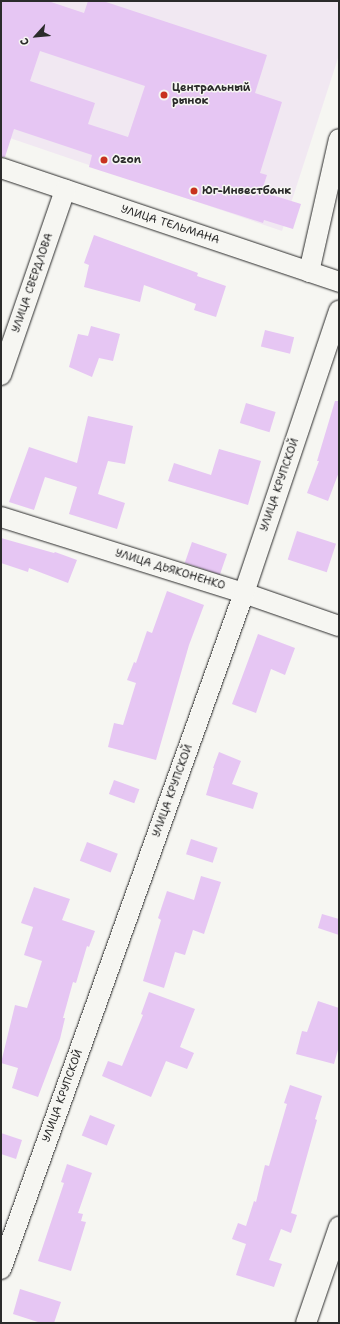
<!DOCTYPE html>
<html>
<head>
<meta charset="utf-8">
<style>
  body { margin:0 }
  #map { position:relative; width:340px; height:1324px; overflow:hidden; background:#f6f6f2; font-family:"Shantell Sans",sans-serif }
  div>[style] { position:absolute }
  .built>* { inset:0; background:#f1e8f2 }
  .building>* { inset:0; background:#e6c6f3; transform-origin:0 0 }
  .roads { filter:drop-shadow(0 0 1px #2b2b2b) drop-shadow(0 0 1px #2b2b2b) }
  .minor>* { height:20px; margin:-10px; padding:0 10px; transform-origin:10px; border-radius:10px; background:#f6f6f2 }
  .dots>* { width:11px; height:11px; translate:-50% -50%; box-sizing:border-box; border:2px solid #f6f6f2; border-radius:50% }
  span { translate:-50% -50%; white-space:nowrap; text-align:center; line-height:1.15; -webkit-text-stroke:3px #f6f6f2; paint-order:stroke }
  .poi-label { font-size:11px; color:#2b2b2b; font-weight:700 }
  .left { translate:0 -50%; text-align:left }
  .street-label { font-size:11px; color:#2b2b2b }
  .frame { position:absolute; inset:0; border:2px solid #2b2b2b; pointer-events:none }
  .north { position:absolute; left:16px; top:16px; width:40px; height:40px; -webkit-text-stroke:3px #f6f6f2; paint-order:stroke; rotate:243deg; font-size:11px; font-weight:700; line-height:16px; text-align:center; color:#2b2b2b }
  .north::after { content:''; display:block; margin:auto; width:14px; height:18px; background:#2b2b2b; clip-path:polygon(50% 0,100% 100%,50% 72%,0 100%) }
</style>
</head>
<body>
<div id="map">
  <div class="built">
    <i style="clip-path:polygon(1px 1px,339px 1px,339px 55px,282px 231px,1px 135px)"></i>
  </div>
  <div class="building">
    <i style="clip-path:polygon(evenodd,1px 1px,48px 1px,84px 13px,88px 1px,103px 1px,267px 55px,255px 93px,282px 102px,260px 173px,267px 175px,264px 184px,274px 188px,272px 195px,301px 204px,293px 229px,264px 220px,263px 223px,89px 167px,92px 155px,14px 129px,5px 157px,1px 157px,1px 1px,40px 51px,145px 86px,128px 137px,88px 124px,95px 103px,30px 81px,40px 51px)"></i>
    <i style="clip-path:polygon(94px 235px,198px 273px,197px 276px,226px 286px,216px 317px,194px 310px,196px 304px,144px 285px,140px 302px,84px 287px,89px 265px,84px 263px)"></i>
    <i style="clip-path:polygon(91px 326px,120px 334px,113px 361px,99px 358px,92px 377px,69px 367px,78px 334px,88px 336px)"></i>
    <i style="left:265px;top:330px;width:30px;height:17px;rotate:14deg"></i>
    <i style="clip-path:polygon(335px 401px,339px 401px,339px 472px,328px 501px,307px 493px,319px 461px,317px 461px)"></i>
    <i style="left:246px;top:403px;width:31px;height:21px;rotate:17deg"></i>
    <i style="clip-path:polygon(88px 416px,133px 426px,125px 464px,108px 461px,98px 494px,125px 503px,117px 529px,69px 514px,77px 487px,45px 477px,34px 510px,9px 502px,29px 447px,77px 463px)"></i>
    <i style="clip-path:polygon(219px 449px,261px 461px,248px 505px,168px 481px,174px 463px,211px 475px)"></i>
    <i style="left:297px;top:531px;width:41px;height:30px;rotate:18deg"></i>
    <i style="clip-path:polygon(1px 538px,54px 553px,55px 552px,77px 560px,68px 583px,29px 568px,28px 572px,1px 563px)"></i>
    <i style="left:192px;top:542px;width:37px;height:22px;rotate:19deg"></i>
    <i style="clip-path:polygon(167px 591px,204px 605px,189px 645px,156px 760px,108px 747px,114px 723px,123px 725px,136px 683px,127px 680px,134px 662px,136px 663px,147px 631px,152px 633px)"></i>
    <i style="clip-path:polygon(258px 634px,295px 648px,285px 675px,271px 669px,256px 713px,232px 704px)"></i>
    <i style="clip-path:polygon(219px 752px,241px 761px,232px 784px,258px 793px,253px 809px,206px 795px,214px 768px,213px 768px)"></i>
    <i style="left:114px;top:780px;width:27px;height:15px;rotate:20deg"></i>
    <i style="left:191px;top:839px;width:28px;height:16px;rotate:18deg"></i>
    <i style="left:87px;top:842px;width:33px;height:20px;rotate:21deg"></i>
    <i style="clip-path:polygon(201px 876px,221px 882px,204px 934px,193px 930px,185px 955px,175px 952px,164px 988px,143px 981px,161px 920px,158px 918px,167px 891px,194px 900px)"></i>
    <i style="clip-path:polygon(34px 887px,70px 899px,62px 920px,95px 931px,89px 947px,87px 946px,76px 983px,73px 982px,63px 1018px,65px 1018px,60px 1039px,38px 1097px,12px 1088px,18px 1068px,1px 1063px,15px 1005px,27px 1008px,42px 961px,24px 955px,33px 927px,21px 923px)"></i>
    <i style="clip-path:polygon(322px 914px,339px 919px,339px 935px,318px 928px)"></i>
    <i style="clip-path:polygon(149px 992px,195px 1009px,180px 1047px,194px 1053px,187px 1069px,166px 1061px,151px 1097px,102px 1076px,108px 1061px,122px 1066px,143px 1015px,141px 1014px)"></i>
    <i style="clip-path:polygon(318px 1001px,339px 1008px,339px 1046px,334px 1064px,296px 1054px,302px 1031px,307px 1032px)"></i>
    <i style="clip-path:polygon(290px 1085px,322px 1096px,315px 1119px,317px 1120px,291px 1213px,297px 1215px,291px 1233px,281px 1229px,269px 1260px,282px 1264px,274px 1287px,236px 1275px,246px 1244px,232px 1239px,238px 1223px,246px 1226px,254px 1201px,256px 1202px,265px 1165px,269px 1166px,287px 1104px,284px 1103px)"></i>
    <i style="left:90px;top:1115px;width:27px;height:22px;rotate:22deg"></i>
    <i style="clip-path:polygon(1px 1133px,22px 1140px,16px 1159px,1px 1154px)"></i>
    <i style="clip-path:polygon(67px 1164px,92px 1173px,78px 1213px,83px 1214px,81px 1221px,86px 1222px,71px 1271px,38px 1261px,64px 1183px,61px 1182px)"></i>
    <i style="clip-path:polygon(20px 1289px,61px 1302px,54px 1323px,41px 1323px,13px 1314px)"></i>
  </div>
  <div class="roads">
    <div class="minor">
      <i style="left:1px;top:168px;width:357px;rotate:18.6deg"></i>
      <i style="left:309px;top:272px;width:136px;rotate:-77.3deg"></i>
      <i style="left:1px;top:375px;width:196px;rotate:-70.9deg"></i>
      <i style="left:1px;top:517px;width:255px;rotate:17.4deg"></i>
      <i style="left:244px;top:593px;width:101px;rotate:19.2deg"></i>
      <i style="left:1px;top:1269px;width:718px;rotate:-70.23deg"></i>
      <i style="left:244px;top:593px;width:298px;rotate:-71.4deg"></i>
      <i style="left:306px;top:1323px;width:102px;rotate:-71deg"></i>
    </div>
  </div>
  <div class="dots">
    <i style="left:164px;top:95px;background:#c8321e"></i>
    <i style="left:104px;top:160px;background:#c8321e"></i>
    <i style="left:194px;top:191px;background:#c8321e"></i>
  </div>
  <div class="poi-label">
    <span class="left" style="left:172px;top:95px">Центральный<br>рынок</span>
    <span class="left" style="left:112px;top:160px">Ozon</span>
    <span class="left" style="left:202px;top:191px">Юг-Инвестбанк</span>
  </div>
  <div class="street-label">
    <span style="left:170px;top:225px;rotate:18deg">УЛИЦА ТЕЛЬМАНА</span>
    <span style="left:33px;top:283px;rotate:-71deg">УЛИЦА СВЕРДЛОВА</span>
    <span style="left:280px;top:485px;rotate:-71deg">УЛИЦА КРУПСКОЙ</span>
    <span style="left:170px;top:570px;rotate:17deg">УЛИЦА ДЬЯКОНЕНКО</span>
    <span style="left:173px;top:791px;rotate:-70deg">УЛИЦА КРУПСКОЙ</span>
    <span style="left:63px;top:1096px;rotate:-70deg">УЛИЦА КРУПСКОЙ</span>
  </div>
  <div class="frame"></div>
  <div class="north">С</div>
</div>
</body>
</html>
